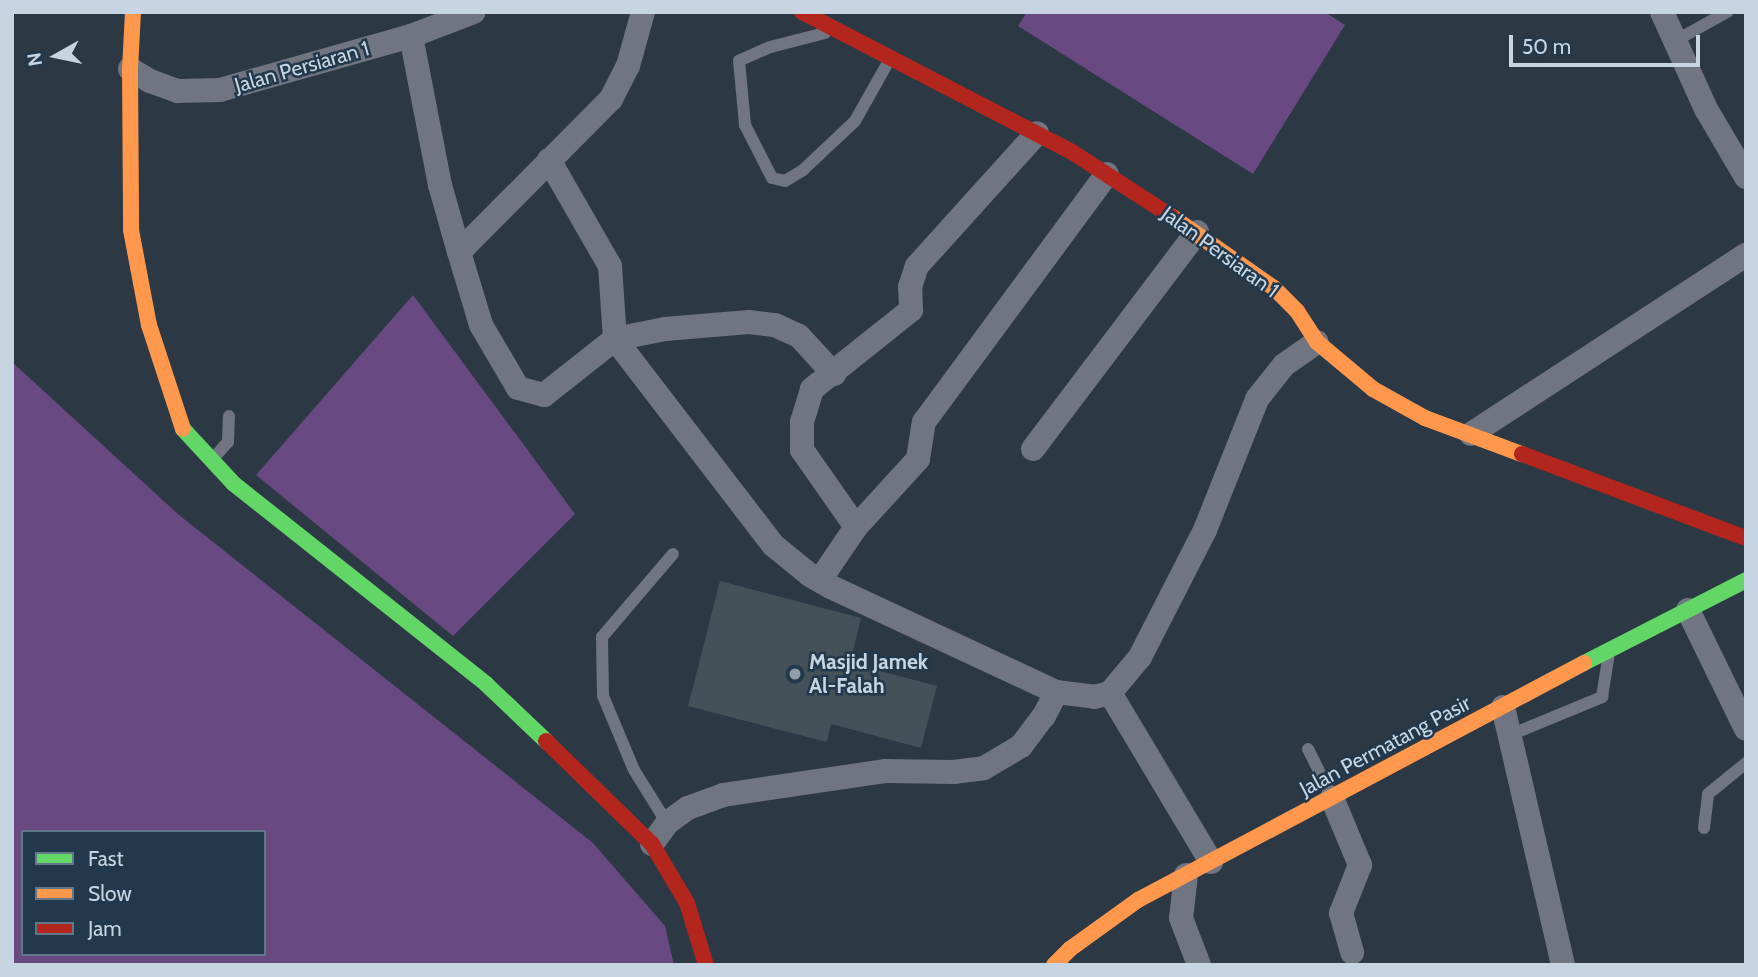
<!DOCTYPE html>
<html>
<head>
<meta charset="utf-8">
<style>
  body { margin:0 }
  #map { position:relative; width:1758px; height:977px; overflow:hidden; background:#2c3843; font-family:Cabin,sans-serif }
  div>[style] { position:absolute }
  .green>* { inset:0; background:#684981 }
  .building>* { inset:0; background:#445158 }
  .lane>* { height:12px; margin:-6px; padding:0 6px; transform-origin:6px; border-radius:6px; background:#717481 }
  .street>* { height:24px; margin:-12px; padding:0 12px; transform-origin:12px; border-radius:12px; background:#717481 }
  .fast>* { height:16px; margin:-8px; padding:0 8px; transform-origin:8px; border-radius:8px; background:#63d668 }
  .slow>* { height:16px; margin:-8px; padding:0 8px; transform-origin:8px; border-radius:8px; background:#ff974d }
  .jam>* { height:16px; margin:-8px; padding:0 8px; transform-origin:8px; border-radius:8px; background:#b3261e }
  .dots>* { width:19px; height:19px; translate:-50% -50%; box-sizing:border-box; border:4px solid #22394d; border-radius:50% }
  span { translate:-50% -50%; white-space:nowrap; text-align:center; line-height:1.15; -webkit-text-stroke:5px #22394d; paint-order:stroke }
  .street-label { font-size:21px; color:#c7d5e2 }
  .poi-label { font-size:21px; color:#c7d5e2; font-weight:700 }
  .left { translate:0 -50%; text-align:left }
  .frame { position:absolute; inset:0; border:14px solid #c7d5e2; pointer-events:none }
  .legend { position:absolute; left:21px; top:830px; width:245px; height:126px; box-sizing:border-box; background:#22394d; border:2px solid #647789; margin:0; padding:9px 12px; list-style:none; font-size:21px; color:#c7d5e2 }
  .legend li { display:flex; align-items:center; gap:14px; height:35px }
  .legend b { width:35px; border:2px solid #647789 }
  .north { position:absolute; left:21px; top:21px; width:70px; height:70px; -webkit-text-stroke:5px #22394d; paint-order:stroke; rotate:261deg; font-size:19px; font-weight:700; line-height:28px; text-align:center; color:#c7d5e2 }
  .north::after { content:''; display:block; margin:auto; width:24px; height:32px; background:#c7d5e2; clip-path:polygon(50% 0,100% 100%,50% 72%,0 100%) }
  .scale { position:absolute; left:1509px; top:35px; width:191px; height:32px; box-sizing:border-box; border:4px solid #c7d5e2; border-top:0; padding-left:9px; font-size:21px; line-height:24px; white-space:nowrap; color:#c7d5e2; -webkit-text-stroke:5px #22394d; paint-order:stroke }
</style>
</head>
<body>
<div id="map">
  <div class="green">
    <i style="clip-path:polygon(1027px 12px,1325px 12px,1345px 25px,1253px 174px,1018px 26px)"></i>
    <i style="clip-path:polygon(413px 295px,575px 514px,453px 636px,256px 475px)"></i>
    <i style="clip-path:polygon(evenodd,12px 362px,179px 515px,593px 843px,665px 926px,674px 965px,12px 965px,12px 362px,23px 832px,264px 832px,264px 954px,23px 954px,23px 832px)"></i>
  </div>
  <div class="building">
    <i style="clip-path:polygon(720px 581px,861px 618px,850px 663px,937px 686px,921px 748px,831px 724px,827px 742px,688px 706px)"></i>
  </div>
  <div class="lane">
    <i style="left:825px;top:33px;width:57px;rotate:165.7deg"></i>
    <i style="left:770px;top:47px;width:34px;rotate:156deg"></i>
    <i style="left:739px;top:61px;width:64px;rotate:84.6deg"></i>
    <i style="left:745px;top:125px;width:59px;rotate:63deg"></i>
    <i style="left:772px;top:178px;width:13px;rotate:13deg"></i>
    <i style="left:785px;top:181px;width:21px;rotate:-31deg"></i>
    <i style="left:803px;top:170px;width:71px;rotate:-43.3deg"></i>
    <i style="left:855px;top:121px;width:71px;rotate:-60.6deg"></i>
    <i style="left:1675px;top:41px;width:60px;rotate:-29.1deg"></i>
    <i style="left:213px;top:459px;width:23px;rotate:-49deg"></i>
    <i style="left:228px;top:442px;width:26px;rotate:-88deg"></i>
    <i style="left:1510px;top:735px;width:100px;rotate:-22.4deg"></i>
    <i style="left:1602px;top:697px;width:45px;rotate:-81deg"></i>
    <i style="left:1308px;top:749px;width:51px;rotate:63.4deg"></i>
    <i style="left:667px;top:823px;width:62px;rotate:-121.9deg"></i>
    <i style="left:634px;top:770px;width:80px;rotate:-112.7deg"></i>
    <i style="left:603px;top:696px;width:59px;rotate:-91deg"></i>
    <i style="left:602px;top:637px;width:109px;rotate:-49.5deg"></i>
    <i style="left:1704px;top:828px;width:34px;rotate:-83deg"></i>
    <i style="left:1708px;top:794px;width:49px;rotate:-39.2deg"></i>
  </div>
  <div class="street">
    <i style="left:1662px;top:12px;width:107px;rotate:65.6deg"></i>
    <i style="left:1706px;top:109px;width:79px;rotate:59.5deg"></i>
    <i style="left:411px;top:36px;width:152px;rotate:79deg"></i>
    <i style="left:440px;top:185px;width:70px;rotate:74.2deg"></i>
    <i style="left:459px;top:252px;width:76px;rotate:73.2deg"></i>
    <i style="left:481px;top:325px;width:73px;rotate:59.6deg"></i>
    <i style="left:518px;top:388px;width:27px;rotate:15deg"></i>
    <i style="left:544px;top:395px;width:90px;rotate:-38.3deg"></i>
    <i style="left:615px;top:339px;width:51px;rotate:-11.3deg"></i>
    <i style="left:665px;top:329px;width:84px;rotate:-4.8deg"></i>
    <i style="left:749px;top:322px;width:26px;rotate:7deg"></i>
    <i style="left:775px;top:325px;width:26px;rotate:25deg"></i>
    <i style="left:799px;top:336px;width:52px;rotate:47.4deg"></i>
    <i style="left:130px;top:69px;width:23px;rotate:31deg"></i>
    <i style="left:150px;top:81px;width:30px;rotate:20deg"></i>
    <i style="left:178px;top:91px;width:42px;rotate:-1.4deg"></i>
    <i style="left:220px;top:90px;width:198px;rotate:-15.8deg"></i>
    <i style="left:411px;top:36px;width:67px;rotate:-20.9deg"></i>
    <i style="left:549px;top:160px;width:122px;rotate:60.1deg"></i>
    <i style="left:610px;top:266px;width:73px;rotate:86.1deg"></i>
    <i style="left:615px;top:339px;width:260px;rotate:52.5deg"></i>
    <i style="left:773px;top:545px;width:48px;rotate:39deg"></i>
    <i style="left:810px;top:575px;width:24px;rotate:30deg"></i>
    <i style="left:831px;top:587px;width:248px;rotate:25deg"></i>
    <i style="left:459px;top:252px;width:216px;rotate:-45.2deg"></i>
    <i style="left:611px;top:99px;width:37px;rotate:-63deg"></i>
    <i style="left:628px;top:66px;width:56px;rotate:-74.5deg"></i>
    <i style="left:1471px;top:434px;width:328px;rotate:-33.1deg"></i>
    <i style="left:1033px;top:449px;width:272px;rotate:-52.9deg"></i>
    <i style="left:856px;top:527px;width:94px;rotate:-125deg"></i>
    <i style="left:802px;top:450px;width:28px;rotate:-90deg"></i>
    <i style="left:802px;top:422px;width:34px;rotate:-73deg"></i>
    <i style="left:812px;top:389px;width:127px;rotate:-38.6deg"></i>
    <i style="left:911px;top:310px;width:23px;rotate:-92deg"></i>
    <i style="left:910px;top:287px;width:22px;rotate:-72deg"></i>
    <i style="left:917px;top:266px;width:179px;rotate:-47.9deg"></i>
    <i style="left:820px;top:580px;width:64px;rotate:-55.8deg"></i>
    <i style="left:856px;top:527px;width:92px;rotate:-47.6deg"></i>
    <i style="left:918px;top:459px;width:37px;rotate:-81deg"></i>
    <i style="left:924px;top:422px;width:308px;rotate:-53.6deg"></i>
    <i style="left:1688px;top:610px;width:132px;rotate:64deg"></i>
    <i style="left:1110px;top:693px;width:197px;rotate:59.1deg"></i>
    <i style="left:1503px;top:707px;width:265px;rotate:76.9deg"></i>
    <i style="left:1332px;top:798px;width:73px;rotate:67.3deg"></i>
    <i style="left:1360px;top:865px;width:52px;rotate:111.6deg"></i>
    <i style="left:1341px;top:913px;width:41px;rotate:74.2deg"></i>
    <i style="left:652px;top:844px;width:26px;rotate:-54deg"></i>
    <i style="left:667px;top:823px;width:26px;rotate:-36deg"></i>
    <i style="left:688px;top:808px;width:37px;rotate:-20deg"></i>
    <i style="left:723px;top:795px;width:165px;rotate:-8.4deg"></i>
    <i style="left:886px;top:771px;width:67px;rotate:0.9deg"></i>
    <i style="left:953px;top:772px;width:31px;rotate:-7deg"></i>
    <i style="left:984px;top:768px;width:43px;rotate:-30.7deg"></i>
    <i style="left:1021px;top:746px;width:38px;rotate:-53deg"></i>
    <i style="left:1044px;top:716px;width:27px;rotate:-63deg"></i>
    <i style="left:1056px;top:692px;width:38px;rotate:7deg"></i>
    <i style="left:1094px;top:697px;width:16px;rotate:-14deg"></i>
    <i style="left:1110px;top:693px;width:47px;rotate:-50.2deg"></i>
    <i style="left:1140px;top:657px;width:143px;rotate:-62.9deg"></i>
    <i style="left:1205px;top:530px;width:141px;rotate:-68.3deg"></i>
    <i style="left:1257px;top:399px;width:43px;rotate:-51.5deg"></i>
    <i style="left:1284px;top:365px;width:40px;rotate:-34.9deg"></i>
    <i style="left:1186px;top:875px;width:43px;rotate:96.6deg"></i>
    <i style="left:1181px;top:918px;width:50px;rotate:69deg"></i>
  </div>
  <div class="fast">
    <i style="left:183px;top:429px;width:75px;rotate:47.2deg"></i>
    <i style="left:234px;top:484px;width:322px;rotate:38.4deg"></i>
    <i style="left:486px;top:684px;width:83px;rotate:43.5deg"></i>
    <i style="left:1584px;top:663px;width:182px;rotate:-27.1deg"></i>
  </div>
  <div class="slow">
    <i style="left:133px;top:12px;width:57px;rotate:93deg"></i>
    <i style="left:130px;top:69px;width:161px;rotate:89.6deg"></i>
    <i style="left:131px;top:230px;width:97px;rotate:79.3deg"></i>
    <i style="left:149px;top:325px;width:109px;rotate:71.9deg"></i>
    <i style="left:1171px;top:216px;width:126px;rotate:35deg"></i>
    <i style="left:1274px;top:288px;width:33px;rotate:45deg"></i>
    <i style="left:1297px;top:311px;width:37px;rotate:57deg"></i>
    <i style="left:1317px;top:342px;width:73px;rotate:40deg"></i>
    <i style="left:1373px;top:389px;width:60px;rotate:29.1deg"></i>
    <i style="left:1425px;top:418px;width:103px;rotate:20.4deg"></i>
    <i style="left:1054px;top:965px;width:23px;rotate:-45deg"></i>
    <i style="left:1070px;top:949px;width:84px;rotate:-35.8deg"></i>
    <i style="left:1138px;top:900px;width:505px;rotate:-27.99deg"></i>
  </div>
  <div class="jam">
    <i style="left:802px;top:12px;width:304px;rotate:27.4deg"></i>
    <i style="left:1072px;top:152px;width:118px;rotate:32.9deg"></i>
    <i style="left:1522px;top:454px;width:239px;rotate:20.6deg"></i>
    <i style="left:546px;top:741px;width:148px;rotate:44.2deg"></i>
    <i style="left:652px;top:844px;width:69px;rotate:59.3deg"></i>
    <i style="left:687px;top:903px;width:65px;rotate:73deg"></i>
  </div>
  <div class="dots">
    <i style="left:795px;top:674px;background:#919eaa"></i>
  </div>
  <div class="street-label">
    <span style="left:302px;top:67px;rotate:-16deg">Jalan Persiaran 1</span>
    <span style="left:1220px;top:252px;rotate:36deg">Jalan Persiaran 1</span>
    <span style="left:1385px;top:746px;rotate:-28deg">Jalan Permatang Pasir</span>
  </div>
  <div class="poi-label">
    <span class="left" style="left:809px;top:674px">Masjid Jamek<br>Al-Falah</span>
  </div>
  <div class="frame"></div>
  <ul class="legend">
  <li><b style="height:9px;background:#63d668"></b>Fast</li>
  <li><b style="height:9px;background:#ff974d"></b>Slow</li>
  <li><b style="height:9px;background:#b3261e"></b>Jam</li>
  </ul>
  <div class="north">N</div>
  <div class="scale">50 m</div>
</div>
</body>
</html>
